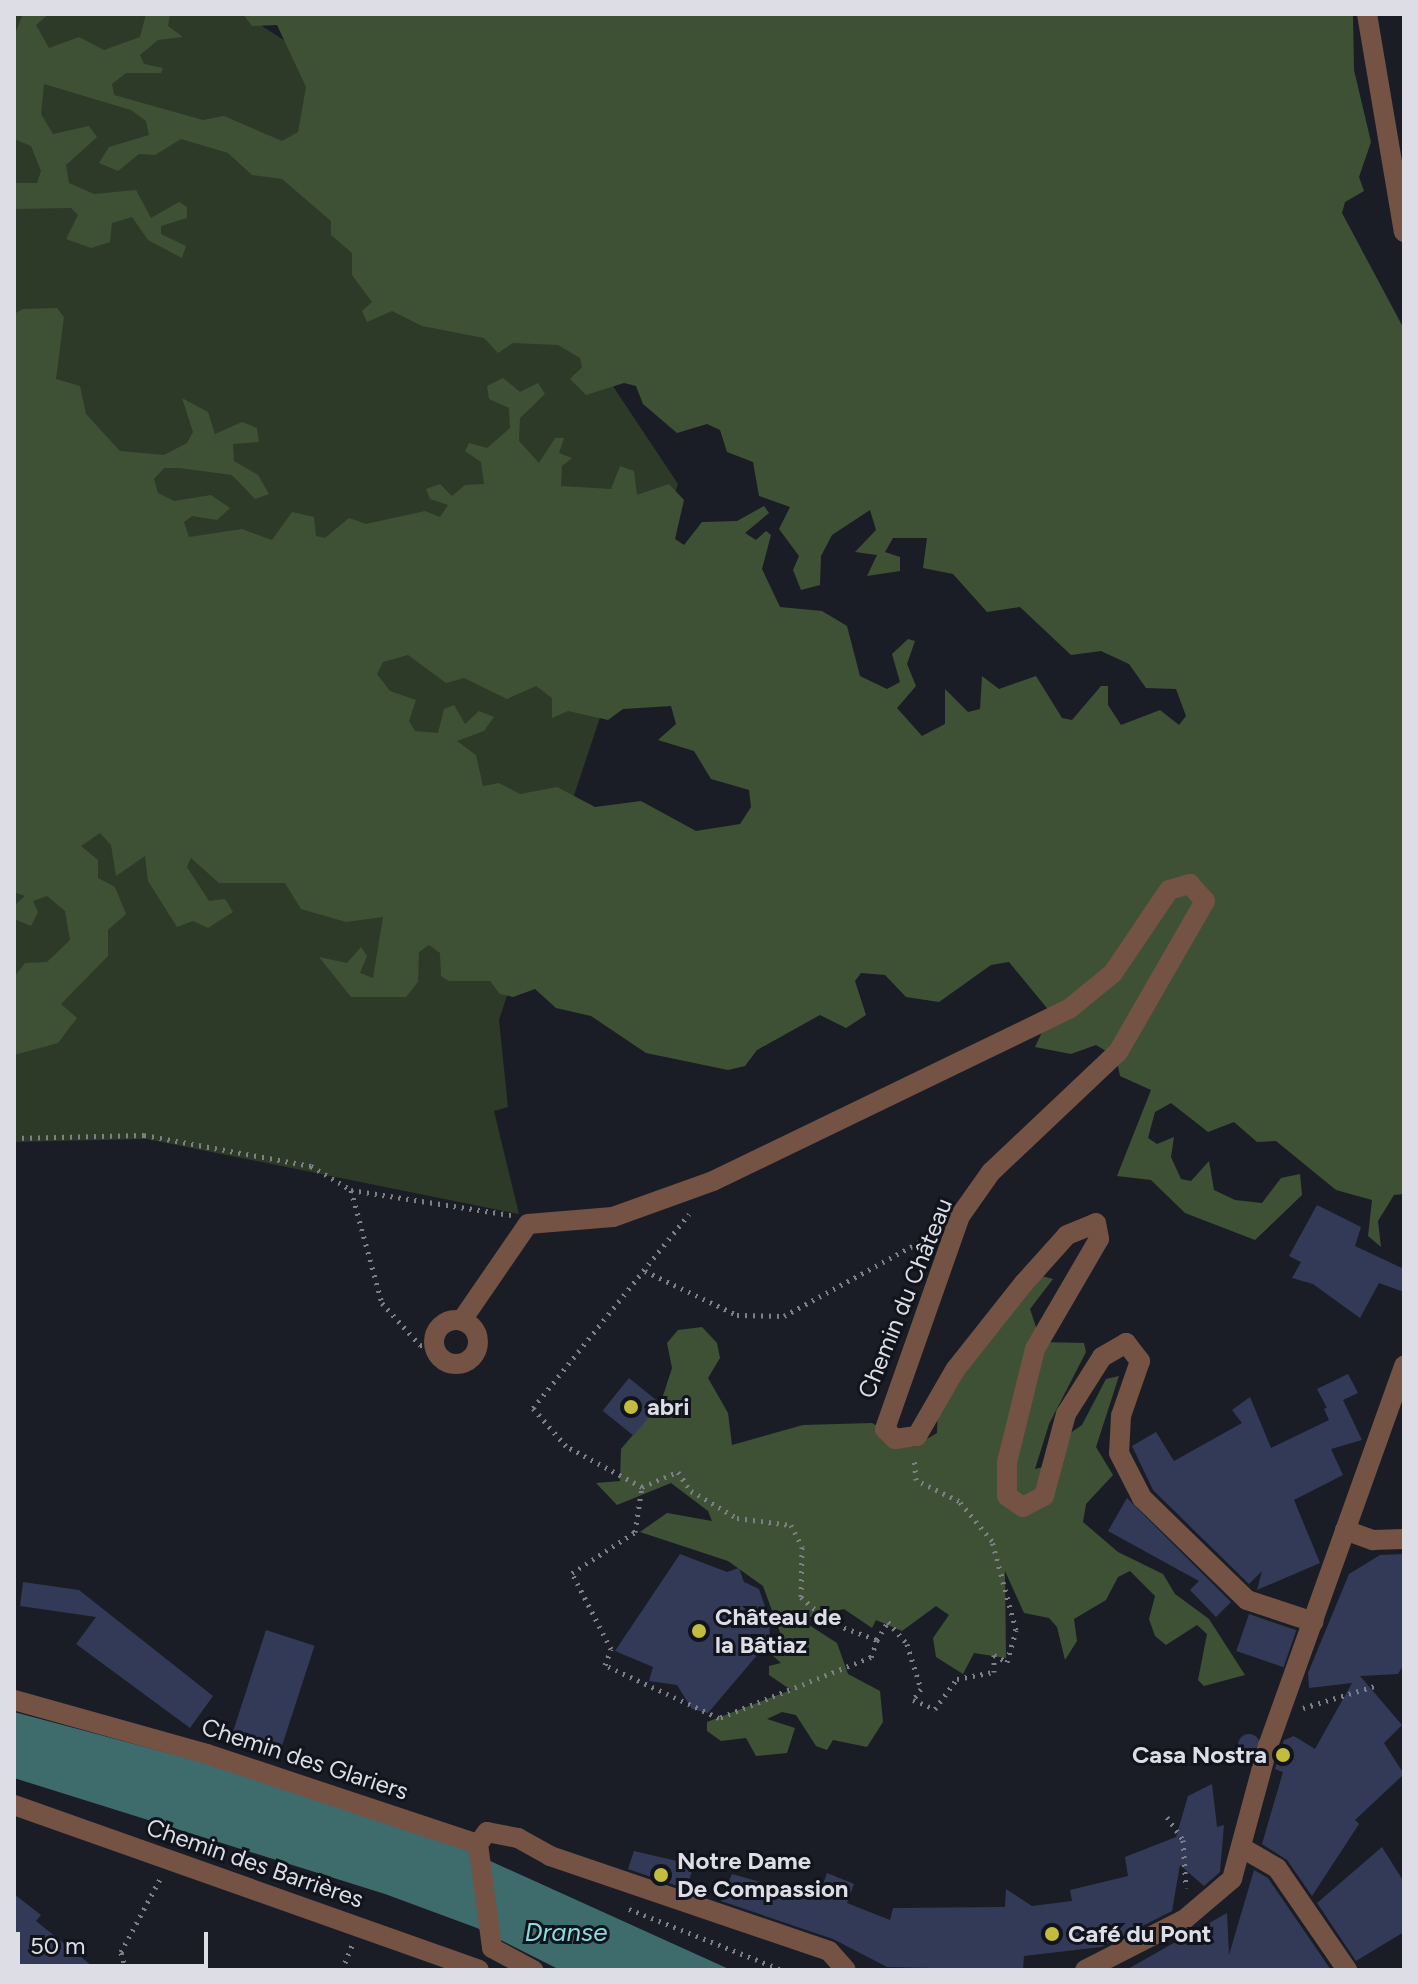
<!DOCTYPE html>
<html>
<head>
<meta charset="utf-8">
<style>
  body { margin:0 }
  #map { position:relative; width:1418px; height:1984px; overflow:hidden; background:#1a1d26; font-family:Figtree,sans-serif }
  div>[style] { position:absolute }
  .green>* { inset:0; background:#2d3a27 }
  .forest>* { inset:0; background:#3f5135 }
  .water>* { inset:0; background:#3e6c6d }
  .building>* { inset:0; background:#333a57; transform-origin:0 0 }
  .round { border-radius:50% }
  .path>* { height:5px; margin-top:-2.5px; transform-origin:0; background:repeating-linear-gradient(90deg,#7e8088 0 2px,transparent 0 8px) }
  .minor>* { height:20px; margin:-10px; padding:0 10px; transform-origin:10px; border-radius:10px; background:#745345 }
  .minor>.ring { margin:-10px; padding:0; box-sizing:content-box; background:none; border:20px solid #745345; border-radius:50% }
  .dots>* { width:22px; height:22px; translate:-50% -50%; box-sizing:border-box; border:4px solid #11141c; border-radius:50% }
  span { translate:-50% -50%; white-space:nowrap; text-align:center; line-height:1.15; -webkit-text-stroke:6px #11141c; paint-order:stroke }
  .street-label { font-size:24px; color:#dddee5 }
  .poi-label { font-size:24px; color:#dddee5; font-weight:700 }
  .left { translate:0 -50%; text-align:left }
  .right { translate:-100% -50%; text-align:right }
  .water-label { font-size:26px; color:#89dcde; font-style:italic }
  .frame { position:absolute; inset:0; border:16px solid #dddee5; pointer-events:none }
  .scale { position:absolute; left:16px; top:1932px; width:192px; height:36px; box-sizing:border-box; border:4px solid #dddee5; border-top:0; padding-left:10px; font-size:24px; line-height:28px; white-space:nowrap; color:#dddee5; -webkit-text-stroke:6px #11141c; paint-order:stroke }
</style>
</head>
<body>
<div id="map">
  <div class="green">
    <i style="clip-path:polygon(14px 14px,243px 14px,456px 150px,678px 484px,499px 1020px,508px 1107px,494px 1111px,519px 1214px,147px 1139px,14px 1142px)"></i>
  </div>
  <div class="forest">
    <i style="clip-path:polygon(evenodd,23px 14px,49px 14px,36px 25px,49px 48px,79px 37px,104px 50px,140px 37px,146px 14px,170px 14px,168px 26px,183px 37px,158px 40px,140px 55px,144px 64px,163px 68px,161px 73px,126px 73px,112px 84px,114px 95px,203px 120px,224px 116px,282px 141px,298px 132px,306px 87px,277px 25px,252px 26px,243px 14px,1353px 14px,1354px 70px,1371px 142px,1359px 177px,1364px 191px,1345px 202px,1342px 213px,1404px 329px,1404px 1194px,1394px 1195px,1378px 1221px,1381px 1247px,1368px 1236px,1372px 1200px,1336px 1190px,1276px 1141px,1257px 1142px,1234px 1122px,1208px 1132px,1171px 1103px,1155px 1112px,1148px 1138px,1157px 1144px,1174px 1137px,1171px 1157px,1181px 1179px,1191px 1181px,1209px 1161px,1214px 1190px,1235px 1200px,1262px 1203px,1281px 1178px,1300px 1174px,1302px 1195px,1255px 1240px,1185px 1213px,1151px 1180px,1117px 1176px,1151px 1090px,1120px 1076px,1116px 1057px,1096px 1045px,1071px 1054px,1035px 1047px,1051px 1013px,1009px 962px,991px 965px,939px 1002px,906px 997px,885px 975px,861px 973px,855px 981px,866px 1015px,846px 1028px,820px 1015px,757px 1050px,745px 1066px,728px 1070px,646px 1053px,591px 1016px,556px 1008px,535px 989px,513px 997px,500px 994px,490px 981px,449px 981px,441px 976px,440px 953px,429px 945px,419px 952px,418px 982px,406px 997px,351px 997px,319px 957px,347px 963px,361px 947px,367px 956px,360px 973px,373px 978px,383px 917px,346px 922px,301px 909px,285px 883px,219px 883px,191px 858px,187px 867px,209px 901px,225px 899px,233px 912px,208px 928px,193px 921px,177px 927px,148px 881px,145px 856px,116px 876px,111px 845px,100px 833px,81px 846px,98px 860px,98px 878px,115px 887px,126px 914px,108px 930px,108px 956px,61px 1004px,77px 1018px,58px 1043px,14px 1055px,14px 977px,25px 963px,47px 962px,70px 940px,65px 911px,47px 896px,33px 901px,38px 912px,31px 926px,14px 919px,14px 906px,25px 896px,14px 892px,14px 314px,23px 309px,57px 308px,64px 317px,56px 379px,80px 386px,86px 414px,120px 451px,164px 455px,187px 443px,193px 432px,182px 398px,208px 412px,215px 434px,242px 422px,257px 428px,259px 442px,233px 444px,234px 461px,258px 475px,269px 494px,255px 499px,232px 475px,179px 468px,164px 468px,154px 479px,158px 493px,174px 501px,211px 495px,230px 508px,217px 520px,192px 516px,184px 522px,189px 537px,242px 529px,272px 540px,292px 512px,314px 517px,316px 536px,325px 538px,349px 518px,366px 524px,425px 511px,440px 517px,448px 505px,430px 499px,426px 489px,440px 484px,452px 496px,465px 485px,484px 484px,481px 462px,465px 451px,469px 443px,487px 448px,510px 428px,509px 408px,489px 399px,487px 386px,503px 378px,520px 392px,538px 383px,545px 394px,520px 418px,519px 441px,539px 463px,555px 438px,564px 438px,559px 453px,572px 458px,562px 466px,561px 486px,611px 489px,620px 466px,634px 471px,637px 495px,669px 484px,684px 500px,675px 539px,684px 545px,702px 522px,737px 521px,764px 506px,769px 513px,745px 533px,756px 540px,766px 531px,771px 535px,762px 569px,780px 607px,822px 611px,847px 626px,860px 676px,887px 689px,900px 682px,892px 654px,908px 639px,915px 641px,907px 664px,916px 686px,897px 708px,922px 736px,945px 724px,945px 689px,968px 712px,980px 709px,982px 676px,999px 689px,1036px 676px,1062px 718px,1072px 720px,1101px 686px,1108px 686px,1108px 705px,1121px 725px,1160px 710px,1179px 725px,1186px 716px,1176px 689px,1146px 688px,1129px 664px,1101px 651px,1071px 655px,1020px 607px,987px 612px,953px 574px,923px 568px,927px 538px,893px 538px,885px 552px,900px 557px,900px 571px,867px 576px,877px 555px,855px 552px,876px 530px,870px 510px,832px 535px,821px 556px,820px 585px,801px 590px,793px 570px,799px 556px,779px 529px,790px 507px,759px 496px,753px 462px,727px 452px,720px 430px,707px 424px,677px 433px,643px 404px,636px 386px,624px 383px,586px 395px,570px 379px,582px 367px,580px 358px,558px 345px,513px 343px,498px 353px,484px 338px,422px 326px,392px 311px,367px 322px,362px 311px,372px 302px,352px 275px,352px 253px,331px 235px,331px 221px,282px 179px,252px 175px,228px 153px,181px 139px,155px 155px,139px 154px,118px 171px,99px 163px,109px 147px,149px 135px,146px 121px,131px 110px,44px 84px,41px 114px,53px 134px,89px 126px,97px 137px,66px 165px,69px 183px,94px 194px,136px 190px,151px 218px,179px 202px,187px 207px,187px 218px,161px 226px,161px 234px,186px 246px,182px 258px,148px 240px,132px 217px,112px 223px,110px 242px,91px 248px,66px 239px,78px 215px,71px 208px,14px 209px,14px 183px,37px 183px,41px 171px,31px 146px,14px 139px,14px 36px,23px 14px,408px 655px,446px 683px,464px 678px,507px 699px,536px 686px,552px 698px,552px 718px,568px 711px,608px 720px,623px 709px,671px 706px,676px 724px,658px 740px,694px 751px,711px 779px,749px 790px,751px 807px,740px 824px,696px 831px,641px 801px,595px 807px,557px 787px,520px 794px,499px 783px,483px 786px,476px 755px,457px 741px,484px 731px,494px 717px,479px 711px,465px 724px,454px 705px,444px 709px,438px 733px,415px 731px,409px 721px,416px 700px,390px 691px,377px 674px,383px 662px,408px 655px)"></i>
    <i style="clip-path:polygon(1038px 1275px,1053px 1279px,1030px 1309px,1041px 1342px,1084px 1343px,1086px 1352px,1049px 1424px,1035px 1469px,1047px 1466px,1059px 1441px,1082px 1425px,1106px 1379px,1119px 1376px,1096px 1447px,1113px 1475px,1086px 1504px,1083px 1522px,1118px 1552px,1163px 1574px,1175px 1594px,1209px 1619px,1245px 1675px,1204px 1686px,1198px 1680px,1207px 1634px,1197px 1625px,1166px 1645px,1155px 1636px,1149px 1619px,1155px 1596px,1130px 1571px,1118px 1577px,1106px 1600px,1074px 1619px,1077px 1641px,1065px 1660px,1057px 1627px,1049px 1618px,1024px 1613px,1005px 1571px,1006px 1658px,974px 1653px,963px 1674px,936px 1657px,933px 1638px,949px 1615px,936px 1606px,902px 1631px,876px 1620px,872px 1628px,844px 1609px,810px 1617px,809px 1625px,837px 1643px,848px 1674px,880px 1691px,883px 1722px,867px 1747px,833px 1740px,827px 1750px,816px 1746px,796px 1715px,782px 1712px,767px 1719px,795px 1728px,787px 1753px,756px 1756px,746px 1738px,721px 1741px,707px 1731px,707px 1722px,791px 1690px,769px 1675px,769px 1666px,781px 1663px,772px 1655px,781px 1635px,763px 1586px,728px 1561px,640px 1532px,667px 1513px,712px 1521px,708px 1511px,671px 1483px,617px 1505px,596px 1483px,620px 1481px,621px 1449px,661px 1402px,672px 1368px,667px 1343px,678px 1330px,702px 1327px,717px 1343px,720px 1358px,708px 1378px,728px 1413px,732px 1445px,803px 1425px,872px 1423px,913px 1447px,937px 1433px,938px 1402px)"></i>
  </div>
  <div class="water">
    <i style="clip-path:polygon(14px 1712px,224px 1768px,455px 1845px,731px 1970px,560px 1970px,477px 1928px,385px 1894px,14px 1778px)"></i>
  </div>
  <div class="building">
    <i style="clip-path:polygon(1317px 1205px,1361px 1227px,1355px 1246px,1404px 1269px,1404px 1292px,1379px 1283px,1360px 1318px,1313px 1284px,1292px 1278px,1301px 1262px,1289px 1256px)"></i>
    <i style="clip-path:polygon(1348px 1374px,1358px 1393px,1343px 1400px,1362px 1440px,1331px 1449px,1343px 1475px,1294px 1500px,1320px 1563px,1257px 1590px,1262px 1571px,1249px 1584px,1153px 1490px,1132px 1446px,1156px 1432px,1174px 1461px,1242px 1423px,1232px 1410px,1250px 1397px,1271px 1448px,1329px 1420px,1324px 1409px,1334px 1404px,1327px 1408px,1317px 1389px)"></i>
    <i style="left:629px;top:1378px;width:40px;height:42px;rotate:39deg"></i>
    <i style="clip-path:polygon(1127px 1498px,1231px 1602px,1216px 1617px,1190px 1590px,1199px 1581px,1108px 1531px)"></i>
    <i style="clip-path:polygon(680px 1554px,727px 1572px,739px 1568px,744px 1582px,759px 1589px,769px 1618px,770px 1640px,708px 1713px,692px 1709px,677px 1685px,649px 1681px,653px 1667px,615px 1651px)"></i>
    <i style="clip-path:polygon(1404px 1554px,1404px 1664px,1398px 1674px,1360px 1676px,1402px 1725px,1384px 1743px,1404px 1774px,1355px 1820px,1359px 1824px,1312px 1896px,1287px 1860px,1262px 1844px,1283px 1772px,1275px 1769px,1284px 1740px,1294px 1736px,1315px 1749px,1352px 1683px,1309px 1688px,1308px 1673px,1349px 1574px,1380px 1555px)"></i>
    <i style="clip-path:polygon(23px 1582px,79px 1590px,213px 1696px,190px 1728px,76px 1644px,96px 1617px,20px 1606px)"></i>
    <i style="left:1249px;top:1614px;width:50px;height:39px;rotate:19deg"></i>
    <i style="left:266px;top:1630px;width:51px;height:114px;rotate:18deg"></i>
    <i class="round" style="left:1238px;top:1734px;width:22px;height:22px"></i>
    <i style="clip-path:polygon(1212px 1784px,1217px 1827px,1224px 1825px,1220px 1872px,1204px 1886px,1180px 1865px,1172px 1911px,1101px 1947px,1024px 1956px,1023px 1970px,887px 1967px,833px 1939px,721px 1901px,732px 1874px,818px 1898px,827px 1873px,854px 1884px,847px 1903px,890px 1920px,893px 1908px,1005px 1907px,1006px 1889px,1032px 1906px,1072px 1901px,1070px 1890px,1128px 1876px,1125px 1857px,1176px 1837px,1188px 1796px)"></i>
    <i style="clip-path:polygon(1382px 1847px,1404px 1882px,1404px 1932px,1356px 1961px,1317px 1903px)"></i>
    <i style="clip-path:polygon(634px 1851px,694px 1865px,686px 1889px,628px 1869px)"></i>
    <i style="clip-path:polygon(1254px 1870px,1268px 1878px,1331px 1970px,1126px 1970px,1227px 1913px,1229px 1955px)"></i>
    <i style="clip-path:polygon(14px 1894px,41px 1915px,36px 1921px,97px 1970px,14px 1970px)"></i>
  </div>
  <div class="path">
    <i style="left:14px;top:1138px;width:130px;rotate:-1.3deg"></i>
    <i style="left:144px;top:1135px;width:170px;rotate:10.5deg"></i>
    <i style="left:311px;top:1166px;width:47px;rotate:31deg"></i>
    <i style="left:351px;top:1190px;width:162px;rotate:8.9deg"></i>
    <i style="left:351px;top:1190px;width:117px;rotate:74.7deg"></i>
    <i style="left:382px;top:1303px;width:57px;rotate:47.9deg"></i>
    <i style="left:420px;top:1345px;width:15px;rotate:11deg"></i>
    <i style="left:645px;top:1271px;width:102px;rotate:25.6deg"></i>
    <i style="left:737px;top:1315px;width:47px;rotate:1.2deg"></i>
    <i style="left:784px;top:1316px;width:165px;rotate:-28.6deg"></i>
    <i style="left:642px;top:1487px;width:39px;rotate:-23deg"></i>
    <i style="left:678px;top:1472px;width:23px;rotate:56deg"></i>
    <i style="left:691px;top:1491px;width:53px;rotate:30.4deg"></i>
    <i style="left:737px;top:1518px;width:54px;rotate:7.4deg"></i>
    <i style="left:791px;top:1525px;width:25px;rotate:63deg"></i>
    <i style="left:802px;top:1547px;width:50px;rotate:91.1deg"></i>
    <i style="left:801px;top:1597px;width:38px;rotate:42deg"></i>
    <i style="left:829px;top:1622px;width:51px;rotate:20.6deg"></i>
    <i style="left:877px;top:1640px;width:18px;rotate:109deg"></i>
    <i style="left:871px;top:1657px;width:164px;rotate:158.1deg"></i>
    <i style="left:719px;top:1718px;width:126px;rotate:-155.1deg"></i>
    <i style="left:605px;top:1665px;width:17px;rotate:-69deg"></i>
    <i style="left:611px;top:1649px;width:85px;rotate:-117.2deg"></i>
    <i style="left:572px;top:1573px;width:75px;rotate:-33.1deg"></i>
    <i style="left:635px;top:1532px;width:46px;rotate:-81.2deg"></i>
    <i style="left:642px;top:1487px;width:86px;rotate:-151.7deg"></i>
    <i style="left:566px;top:1446px;width:50px;rotate:-131deg"></i>
    <i style="left:533px;top:1408px;width:249px;rotate:-51.2deg"></i>
    <i style="left:877px;top:1640px;width:21px;rotate:-59deg"></i>
    <i style="left:888px;top:1622px;width:29px;rotate:49deg"></i>
    <i style="left:907px;top:1644px;width:47px;rotate:72.7deg"></i>
    <i style="left:921px;top:1689px;width:14px;rotate:126deg"></i>
    <i style="left:913px;top:1700px;width:24px;rotate:22deg"></i>
    <i style="left:935px;top:1709px;width:37px;rotate:-54deg"></i>
    <i style="left:957px;top:1679px;width:38px;rotate:-11deg"></i>
    <i style="left:994px;top:1672px;width:17px;rotate:-90deg"></i>
    <i style="left:994px;top:1655px;width:15px;rotate:28deg"></i>
    <i style="left:1007px;top:1662px;width:33px;rotate:-74deg"></i>
    <i style="left:1016px;top:1630px;width:92px;rotate:-105.1deg"></i>
    <i style="left:992px;top:1541px;width:52px;rotate:-129.5deg"></i>
    <i style="left:959px;top:1501px;width:48px;rotate:-154deg"></i>
    <i style="left:916px;top:1480px;width:22px;rotate:-95deg"></i>
    <i style="left:1303px;top:1708px;width:78px;rotate:-17deg"></i>
    <i style="left:1167px;top:1817px;width:28px;rotate:55deg"></i>
    <i style="left:1183px;top:1840px;width:48px;rotate:86.4deg"></i>
    <i style="left:629px;top:1909px;width:165px;rotate:21.7deg"></i>
    <i style="left:126px;top:1970px;width:19px;rotate:-106deg"></i>
    <i style="left:121px;top:1952px;width:85px;rotate:-61.9deg"></i>
    <i style="left:342px;top:1970px;width:27px;rotate:-68deg"></i>
  </div>
  <div class="minor">
    <i style="left:1367px;top:14px;width:221px;rotate:80.4deg"></i>
    <i style="left:462px;top:1320px;width:116px;rotate:-55.5deg"></i>
    <i style="left:528px;top:1224px;width:85px;rotate:-4.7deg"></i>
    <i style="left:613px;top:1217px;width:106px;rotate:-19.8deg"></i>
    <i style="left:713px;top:1181px;width:395px;rotate:-25.8deg"></i>
    <i style="left:1069px;top:1009px;width:57px;rotate:-39.3deg"></i>
    <i style="left:1113px;top:973px;width:100px;rotate:-56deg"></i>
    <i style="left:1169px;top:890px;width:22px;rotate:-16deg"></i>
    <i style="left:1190px;top:884px;width:23px;rotate:49deg"></i>
    <i style="left:1205px;top:901px;width:174px;rotate:119.9deg"></i>
    <i style="left:1118px;top:1052px;width:175px;rotate:136.6deg"></i>
    <i style="left:991px;top:1172px;width:54px;rotate:125.2deg"></i>
    <i style="left:960px;top:1216px;width:226px;rotate:109.4deg"></i>
    <i style="left:885px;top:1429px;width:14px;rotate:45deg"></i>
    <i style="left:895px;top:1439px;width:22px;rotate:-8deg"></i>
    <i style="left:917px;top:1436px;width:76px;rotate:-60.1deg"></i>
    <i style="left:955px;top:1370px;width:111px;rotate:-51.6deg"></i>
    <i style="left:1024px;top:1283px;width:64px;rotate:-48.1deg"></i>
    <i style="left:1067px;top:1235px;width:31px;rotate:-22deg"></i>
    <i style="left:1096px;top:1223px;width:16px;rotate:79deg"></i>
    <i style="left:1099px;top:1239px;width:127px;rotate:120.2deg"></i>
    <i style="left:1035px;top:1349px;width:116px;rotate:103.9deg"></i>
    <i style="left:1007px;top:1462px;width:34px;rotate:90deg"></i>
    <i style="left:1007px;top:1496px;width:19px;rotate:35deg"></i>
    <i style="left:1023px;top:1507px;width:24px;rotate:-28deg"></i>
    <i style="left:1044px;top:1496px;width:85px;rotate:-75deg"></i>
    <i style="left:1066px;top:1414px;width:67px;rotate:-57.7deg"></i>
    <i style="left:1102px;top:1357px;width:28px;rotate:-30deg"></i>
    <i style="left:1126px;top:1343px;width:23px;rotate:52deg"></i>
    <i style="left:1140px;top:1361px;width:58px;rotate:109.1deg"></i>
    <i style="left:1121px;top:1416px;width:37px;rotate:93deg"></i>
    <i style="left:1119px;top:1453px;width:51px;rotate:62.9deg"></i>
    <i style="left:1142px;top:1498px;width:146px;rotate:44.2deg"></i>
    <i style="left:1247px;top:1600px;width:70px;rotate:18.4deg"></i>
    <i class="ring" style="left:434px;top:1320px;width:24px;height:24px"></i>
    <i style="left:1345px;top:1530px;width:30px;rotate:20deg"></i>
    <i style="left:1373px;top:1540px;width:31px;rotate:-2deg"></i>
    <i style="left:14px;top:1700px;width:200px;rotate:15.6deg"></i>
    <i style="left:207px;top:1754px;width:286px;rotate:18.4deg"></i>
    <i style="left:14px;top:1805px;width:493px;rotate:19.5deg"></i>
    <i style="left:478px;top:1844px;width:15px;rotate:-53deg"></i>
    <i style="left:487px;top:1832px;width:32px;rotate:11deg"></i>
    <i style="left:518px;top:1838px;width:37px;rotate:29deg"></i>
    <i style="left:550px;top:1856px;width:295px;rotate:18.8deg"></i>
    <i style="left:829px;top:1951px;width:25px;rotate:48deg"></i>
    <i style="left:478px;top:1844px;width:105px;rotate:82.3deg"></i>
    <i style="left:492px;top:1948px;width:47px;rotate:28.2deg"></i>
    <i style="left:1244px;top:1849px;width:38px;rotate:30deg"></i>
    <i style="left:1277px;top:1868px;width:124px;rotate:55.5deg"></i>
    <i style="left:1085px;top:1970px;width:112px;rotate:-27deg"></i>
    <i style="left:1185px;top:1919px;width:62px;rotate:-40.4deg"></i>
    <i style="left:1232px;top:1879px;width:138px;rotate:-74.9deg"></i>
    <i style="left:1268px;top:1746px;width:404px;rotate:-70.3deg"></i>
  </div>
  <div class="dots">
    <i style="left:631px;top:1407px;background:#c4bc3e"></i>
    <i style="left:699px;top:1631px;background:#c4bc3e"></i>
    <i style="left:1283px;top:1755px;background:#c4bc3e"></i>
    <i style="left:661px;top:1875px;background:#c4bc3e"></i>
    <i style="left:1052px;top:1934px;background:#c4bc3e"></i>
  </div>
  <div class="street-label">
    <span style="left:905px;top:1298px;rotate:-68deg">Chemin du Château</span>
    <span style="left:305px;top:1759px;rotate:18deg">Chemin des Glariers</span>
    <span style="left:255px;top:1863px;rotate:19deg">Chemin des Barrières</span>
  </div>
  <div class="poi-label">
    <span class="left" style="left:647px;top:1407px">abri</span>
    <span class="left" style="left:715px;top:1631px">Château de<br>la Bâtiaz</span>
    <span class="right" style="left:1267px;top:1755px">Casa Nostra</span>
    <span class="left" style="left:677px;top:1875px">Notre Dame<br>De Compassion</span>
    <span class="left" style="left:1068px;top:1934px">Café du Pont</span>
  </div>
  <div class="water-label">
    <span style="left:566px;top:1933px">Dranse</span>
  </div>
  <div class="frame"></div>
  <div class="scale">50 m</div>
</div>
</body>
</html>
